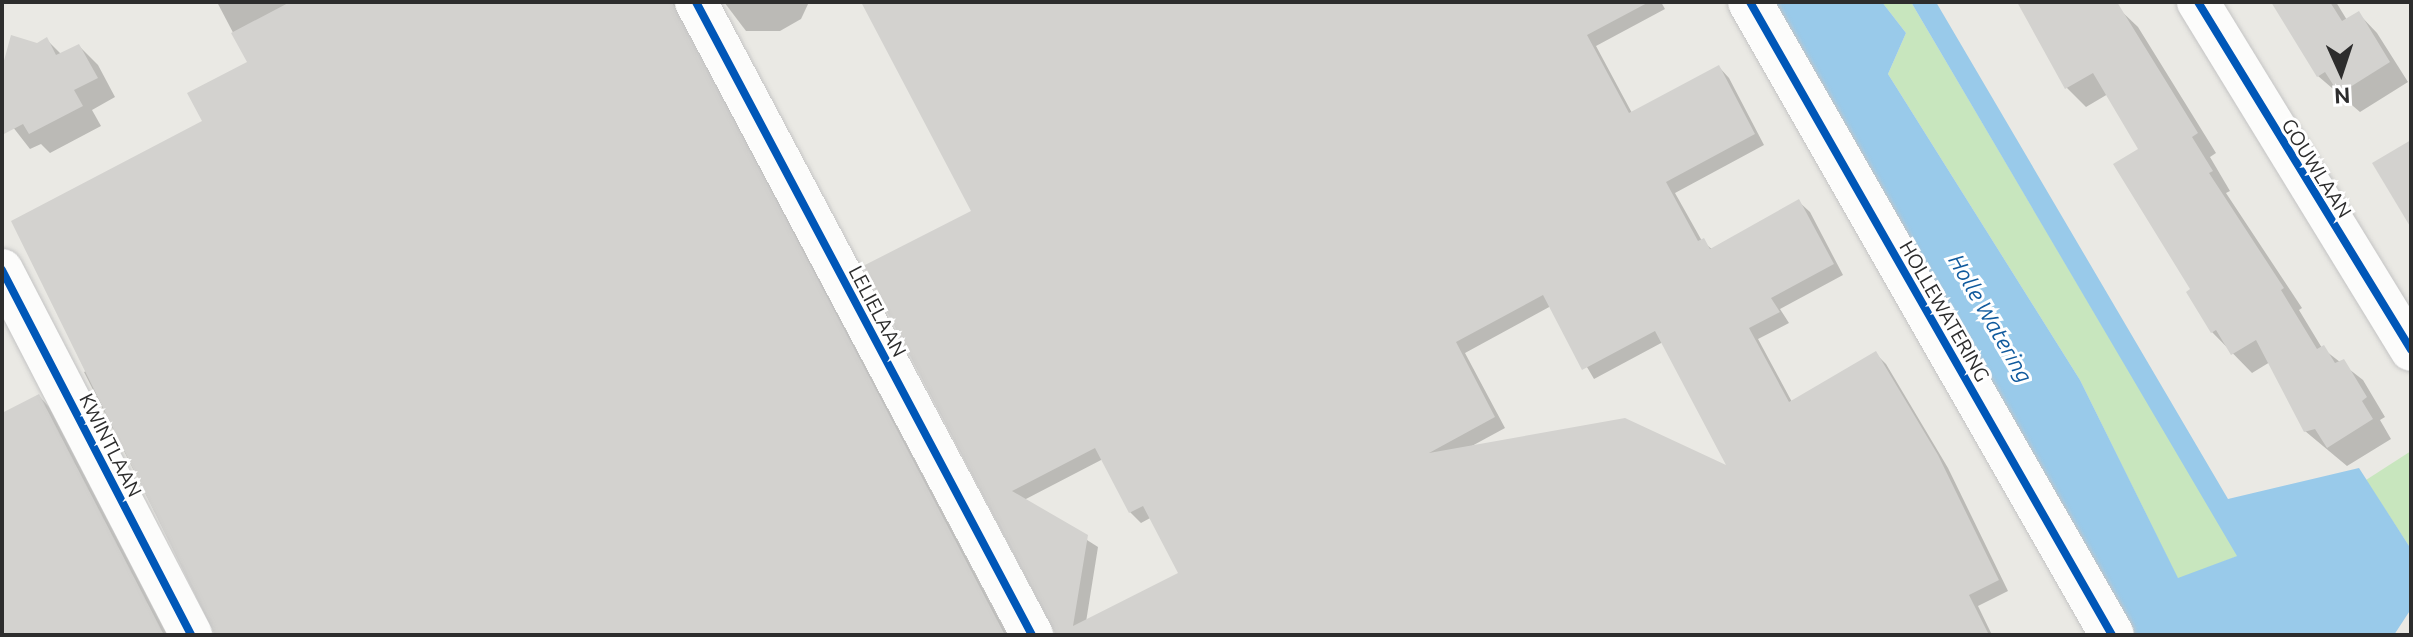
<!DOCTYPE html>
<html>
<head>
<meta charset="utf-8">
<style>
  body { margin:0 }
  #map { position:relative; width:2413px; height:637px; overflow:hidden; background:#eae9e4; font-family:Ubuntu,sans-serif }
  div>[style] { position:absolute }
  .green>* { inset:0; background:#c8e6be }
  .water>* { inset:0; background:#99caea }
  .shadow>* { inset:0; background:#0003 }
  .building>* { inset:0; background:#d3d2cf }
  .roads { filter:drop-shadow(0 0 2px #c4c4c4) drop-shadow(0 0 2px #c4c4c4) }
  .street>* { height:42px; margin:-21px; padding:0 21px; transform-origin:21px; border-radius:21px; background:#fcfcfb }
  .secondary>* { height:44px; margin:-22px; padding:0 22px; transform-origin:22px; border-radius:22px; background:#fcfcfb }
  .cycleway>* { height:8px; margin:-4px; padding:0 4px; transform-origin:4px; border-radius:4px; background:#0057b8 }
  span { translate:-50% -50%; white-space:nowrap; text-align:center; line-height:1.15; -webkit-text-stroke:6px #fff; paint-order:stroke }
  .street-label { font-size:20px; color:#2d2d2d }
  .water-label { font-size:22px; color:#105a9d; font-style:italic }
  .frame { position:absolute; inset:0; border:4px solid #2d2d2d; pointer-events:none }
  .north { position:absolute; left:2301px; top:32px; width:80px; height:80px; -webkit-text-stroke:6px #fff; paint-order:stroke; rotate:177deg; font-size:22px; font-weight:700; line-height:32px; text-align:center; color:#2d2d2d }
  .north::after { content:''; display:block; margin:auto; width:28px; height:36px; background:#2d2d2d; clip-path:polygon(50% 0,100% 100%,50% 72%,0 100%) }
</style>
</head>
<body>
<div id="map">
  <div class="green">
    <i style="clip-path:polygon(1882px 2px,1911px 2px,2238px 556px,2178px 579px,2080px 380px,1888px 74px,1906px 33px)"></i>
    <i style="clip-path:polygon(2411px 451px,2411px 549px,2366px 480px)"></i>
  </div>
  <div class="water">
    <i style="clip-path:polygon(1775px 2px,1882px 2px,1906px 33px,1888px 74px,2080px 380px,2178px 578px,2237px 556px,1911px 2px,1936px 2px,2228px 499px,2359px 468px,2411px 549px,2411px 609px,2394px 635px,2133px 635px)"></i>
  </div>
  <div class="shadow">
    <i style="clip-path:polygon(217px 2px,686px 2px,685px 26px,1008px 635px,217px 635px,84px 372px,91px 369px,204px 122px,249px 63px)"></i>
    <i style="clip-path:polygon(724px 2px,809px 2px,801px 19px,780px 31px,746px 31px)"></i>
    <i style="clip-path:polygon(evenodd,864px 2px,1661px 2px,1665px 9px,1596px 46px,1632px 113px,1719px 67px,1729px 78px,1764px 145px,1675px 193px,1702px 241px,1713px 250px,1799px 202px,1810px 212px,1843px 275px,1780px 309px,1789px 323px,1758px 339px,1792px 402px,1876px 354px,1886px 364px,1948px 468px,2008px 591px,1978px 606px,1992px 635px,1055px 635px,1055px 623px,866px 267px,973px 212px,864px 2px,1551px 306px,1594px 379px,1663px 342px,1730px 469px,1470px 447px,1505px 428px,1465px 353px,1551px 306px,864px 2px,1103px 459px,1130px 512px,1141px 523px,1152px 517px,1181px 574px,1086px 622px,1098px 547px,1024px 500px,1103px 459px)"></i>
    <i style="clip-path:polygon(2018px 2px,2089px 2px,2118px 8px,2138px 27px,2216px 153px,2210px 157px,2230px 191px,2226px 193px,2302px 308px,2299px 310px,2322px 348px,2363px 380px,2385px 417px,2380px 420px,2391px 439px,2347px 466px,2305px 431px,2270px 362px,2252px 373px,2212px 332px,2188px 293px,2193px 290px,2141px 149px,2108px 94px,2086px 107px,2067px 88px)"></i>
    <i style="clip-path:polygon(2292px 2px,2336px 2px,2347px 20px,2358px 13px,2377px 33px,2408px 82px,2360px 112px,2318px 76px)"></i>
    <i style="clip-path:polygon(47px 40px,62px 55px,79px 46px,98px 65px,115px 97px,92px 110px,101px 126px,50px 153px,41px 144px,30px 149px,2px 113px,2px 63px)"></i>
    <i style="clip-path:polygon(39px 396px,49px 407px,167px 635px,2px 635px,2px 415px)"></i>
  </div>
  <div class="building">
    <i style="clip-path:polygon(290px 2px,672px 2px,1005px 635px,215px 635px,11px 221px,202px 121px,187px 93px,247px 62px,231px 33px)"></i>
    <i style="clip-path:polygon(evenodd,861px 2px,1649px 2px,1587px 35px,1629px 113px,1719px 65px,1755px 134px,1666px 182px,1698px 241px,1704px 238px,1710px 249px,1799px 199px,1834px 264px,1771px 298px,1780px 312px,1749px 328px,1789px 402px,1876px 351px,1938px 455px,1999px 580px,1969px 595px,1989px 635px,1056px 635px,863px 266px,971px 211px,861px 2px,1543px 295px,1582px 370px,1655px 331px,1726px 465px,1625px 418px,1429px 453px,1495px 417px,1456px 342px,1543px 295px,861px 2px,1095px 448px,1129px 513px,1143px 506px,1178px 573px,1073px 626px,1088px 535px,1012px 491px,1095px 448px)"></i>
    <i style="clip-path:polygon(2017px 2px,2117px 2px,2198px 133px,2192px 137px,2213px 171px,2209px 173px,2284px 288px,2281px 290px,2317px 349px,2324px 345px,2335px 363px,2344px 359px,2367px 397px,2362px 401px,2373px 419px,2327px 448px,2315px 429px,2304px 432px,2256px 340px,2231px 355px,2216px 330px,2211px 333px,2186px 292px,2190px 289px,2113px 164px,2138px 149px,2093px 73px,2065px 89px)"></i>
    <i style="clip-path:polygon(2271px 2px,2330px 2px,2342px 21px,2359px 11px,2390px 62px,2339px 94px,2325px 72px,2317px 77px)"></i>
    <i style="clip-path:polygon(11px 35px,37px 43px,47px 37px,56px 55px,79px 44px,98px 78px,74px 90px,83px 106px,29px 134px,23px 124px,2px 135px,2px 68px)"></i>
    <i style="clip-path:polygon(2411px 140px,2411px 228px,2372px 163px)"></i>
    <i style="clip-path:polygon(39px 394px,164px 635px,2px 635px,2px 413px)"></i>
  </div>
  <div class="roads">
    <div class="street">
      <i style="left:696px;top:2px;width:717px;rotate:62.04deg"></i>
      <i style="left:2198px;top:2px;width:408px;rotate:58.5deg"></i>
      <i style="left:2px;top:270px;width:411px;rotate:62.6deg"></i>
    </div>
    <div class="secondary">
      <i style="left:1750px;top:2px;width:729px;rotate:60.24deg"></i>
    </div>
  </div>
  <div class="cycleway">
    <i style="left:696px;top:2px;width:717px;rotate:62.04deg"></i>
    <i style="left:1750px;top:2px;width:729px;rotate:60.24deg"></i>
    <i style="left:2198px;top:2px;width:408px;rotate:58.5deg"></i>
    <i style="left:2px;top:270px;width:411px;rotate:62.6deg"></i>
  </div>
  <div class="street-label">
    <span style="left:2317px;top:168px;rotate:58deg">GOUWLAAN</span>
    <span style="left:878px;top:311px;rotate:62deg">LELIELAAN</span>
    <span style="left:1945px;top:311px;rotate:60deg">HOLLEWATERING</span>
    <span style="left:111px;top:445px;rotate:63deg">KWINTLAAN</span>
  </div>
  <div class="water-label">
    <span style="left:1991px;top:318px;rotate:60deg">Holle Watering</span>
  </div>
  <div class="frame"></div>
  <div class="north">N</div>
</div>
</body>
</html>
